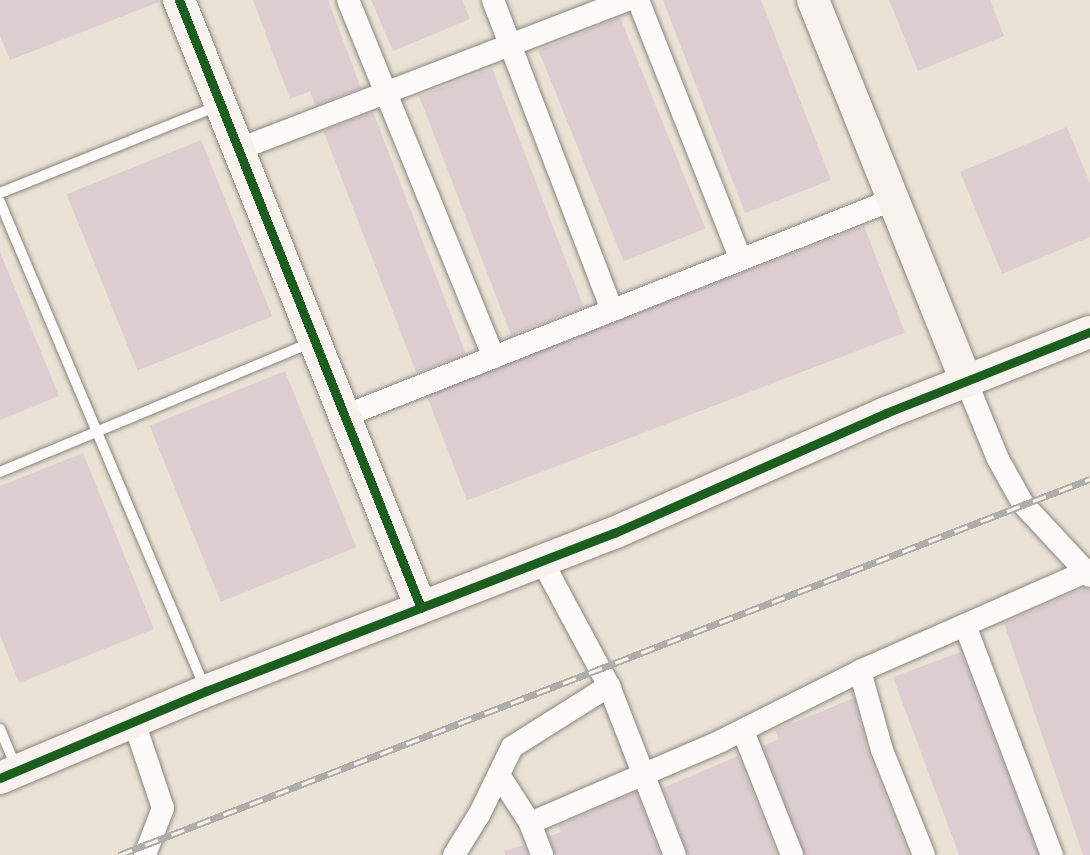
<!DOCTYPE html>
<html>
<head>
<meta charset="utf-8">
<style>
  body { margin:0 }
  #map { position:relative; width:1090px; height:855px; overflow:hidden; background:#eae2d5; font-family:Dekko,sans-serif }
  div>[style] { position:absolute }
  .building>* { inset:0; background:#dccdd1; transform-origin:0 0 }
  .roads { filter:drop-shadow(0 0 2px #89857f) drop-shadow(0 0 2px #89857f) }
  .lane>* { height:10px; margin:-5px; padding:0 5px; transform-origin:5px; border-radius:5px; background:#fcfbf9 }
  .street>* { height:22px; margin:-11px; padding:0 11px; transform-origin:11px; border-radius:11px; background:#fcfbf9 }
  .secondary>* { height:32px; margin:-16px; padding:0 16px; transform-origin:16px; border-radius:16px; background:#f7f2ee }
  .rail>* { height:7px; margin-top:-3.5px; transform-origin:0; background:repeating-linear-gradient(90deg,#f7f3e8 0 14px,#aeadab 0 28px); box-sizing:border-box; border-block:2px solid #aeadab }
  .cycleway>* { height:9px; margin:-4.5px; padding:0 4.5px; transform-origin:4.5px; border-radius:4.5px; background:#1b5e20 }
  span { translate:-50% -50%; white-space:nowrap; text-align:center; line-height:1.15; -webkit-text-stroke:4.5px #f7f3e8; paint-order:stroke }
</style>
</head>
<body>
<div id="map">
  <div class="building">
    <i style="clip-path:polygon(0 0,159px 0,159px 2px,10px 60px,0 36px)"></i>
    <i style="clip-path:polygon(253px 0,328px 0,361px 88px,315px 105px,310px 91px,290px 99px)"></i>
    <i style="clip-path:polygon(371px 0,462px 0,470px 19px,393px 51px)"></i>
    <i style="clip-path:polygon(663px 0,761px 0,831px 180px,745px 213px)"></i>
    <i style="clip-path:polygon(889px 0,990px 0,1004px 36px,918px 71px)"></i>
    <i style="left:620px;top:17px;width:228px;height:88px;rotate:68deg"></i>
    <i style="left:492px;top:68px;width:256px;height:78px;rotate:69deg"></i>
    <i style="left:373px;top:112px;width:259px;height:53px;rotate:69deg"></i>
    <i style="clip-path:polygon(1067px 127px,1090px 183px,1090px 237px,1002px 274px,960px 172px)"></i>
    <i style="left:201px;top:140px;width:190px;height:145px;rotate:68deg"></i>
    <i style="left:864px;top:226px;width:114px;height:469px;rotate:69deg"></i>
    <i style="clip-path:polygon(0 252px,59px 396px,0 420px)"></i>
    <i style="left:285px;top:371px;width:190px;height:146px;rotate:68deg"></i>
    <i style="clip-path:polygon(83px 453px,154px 629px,19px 683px,0 635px,0 486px)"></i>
    <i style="clip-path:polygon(1084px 588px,1090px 589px,1090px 855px,1083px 855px,1004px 623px)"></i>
    <i style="clip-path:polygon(961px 652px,1038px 855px,959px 855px,893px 677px)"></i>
    <i style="clip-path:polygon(854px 698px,869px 755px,909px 855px,805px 855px,763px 746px,779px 739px,775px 730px)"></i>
    <i style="clip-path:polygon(738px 756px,777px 855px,688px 855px,663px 788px)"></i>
    <i style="clip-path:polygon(636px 792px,661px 855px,555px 855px,549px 836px,561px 832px,558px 826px)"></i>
    <i style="clip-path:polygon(524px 845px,528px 855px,505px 855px,504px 851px)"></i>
  </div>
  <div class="roads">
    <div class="lane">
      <i style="left:0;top:193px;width:234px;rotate:-21.8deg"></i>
      <i style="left:0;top:202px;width:527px;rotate:67.13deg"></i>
      <i style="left:0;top:472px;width:339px;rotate:-22.6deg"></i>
      <i style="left:0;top:729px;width:41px;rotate:67.2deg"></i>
    </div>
    <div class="street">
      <i style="left:348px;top:0;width:386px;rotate:67.8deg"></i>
      <i style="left:493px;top:0;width:332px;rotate:69deg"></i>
      <i style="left:638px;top:0;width:277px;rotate:68.4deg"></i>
      <i style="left:239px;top:149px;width:416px;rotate:-21deg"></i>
      <i style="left:966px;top:381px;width:84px;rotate:67.7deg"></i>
      <i style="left:998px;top:459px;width:51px;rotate:60.9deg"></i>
      <i style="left:1023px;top:504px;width:98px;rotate:47.1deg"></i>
      <i style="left:347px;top:415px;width:586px;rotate:-21.53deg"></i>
      <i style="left:542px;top:561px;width:142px;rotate:61.8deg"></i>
      <i style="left:609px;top:686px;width:181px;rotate:68.7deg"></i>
      <i style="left:965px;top:625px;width:246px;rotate:69.3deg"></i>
      <i style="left:860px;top:671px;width:82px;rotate:74.4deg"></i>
      <i style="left:882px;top:750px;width:113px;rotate:68.2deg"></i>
      <i style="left:134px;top:722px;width:91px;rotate:71.4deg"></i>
      <i style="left:163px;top:808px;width:50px;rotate:111deg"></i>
      <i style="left:743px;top:731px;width:133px;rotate:68.4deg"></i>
      <i style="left:499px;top:775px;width:57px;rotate:57.1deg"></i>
      <i style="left:530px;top:823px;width:34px;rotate:69deg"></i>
      <i style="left:530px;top:823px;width:208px;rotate:-23.2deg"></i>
      <i style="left:721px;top:741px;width:156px;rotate:-26.7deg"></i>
      <i style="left:860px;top:671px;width:251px;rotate:-23.7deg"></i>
      <i style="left:454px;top:855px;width:49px;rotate:-58.2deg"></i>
      <i style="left:480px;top:813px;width:73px;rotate:-64.1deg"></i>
      <i style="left:512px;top:747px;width:115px;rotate:-32.2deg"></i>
    </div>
    <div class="secondary">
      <i style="left:179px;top:0;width:654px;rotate:68.3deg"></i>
      <i style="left:813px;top:0;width:411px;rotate:68.1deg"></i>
      <i style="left:0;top:778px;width:224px;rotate:-22.9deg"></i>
      <i style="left:206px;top:691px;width:438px;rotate:-21.2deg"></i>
      <i style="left:614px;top:533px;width:297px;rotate:-23.8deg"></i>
      <i style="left:886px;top:413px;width:219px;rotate:-21.7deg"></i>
    </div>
  </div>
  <div class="rail">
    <i style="left:119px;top:855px;width:1041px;rotate:-21.17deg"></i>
  </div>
  <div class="cycleway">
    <i style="left:179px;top:0;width:654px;rotate:68.3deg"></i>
    <i style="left:0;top:778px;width:224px;rotate:-22.9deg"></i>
    <i style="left:206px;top:691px;width:438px;rotate:-21.2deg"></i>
    <i style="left:614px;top:533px;width:297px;rotate:-23.8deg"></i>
    <i style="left:886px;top:413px;width:219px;rotate:-21.7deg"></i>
  </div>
</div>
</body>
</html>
